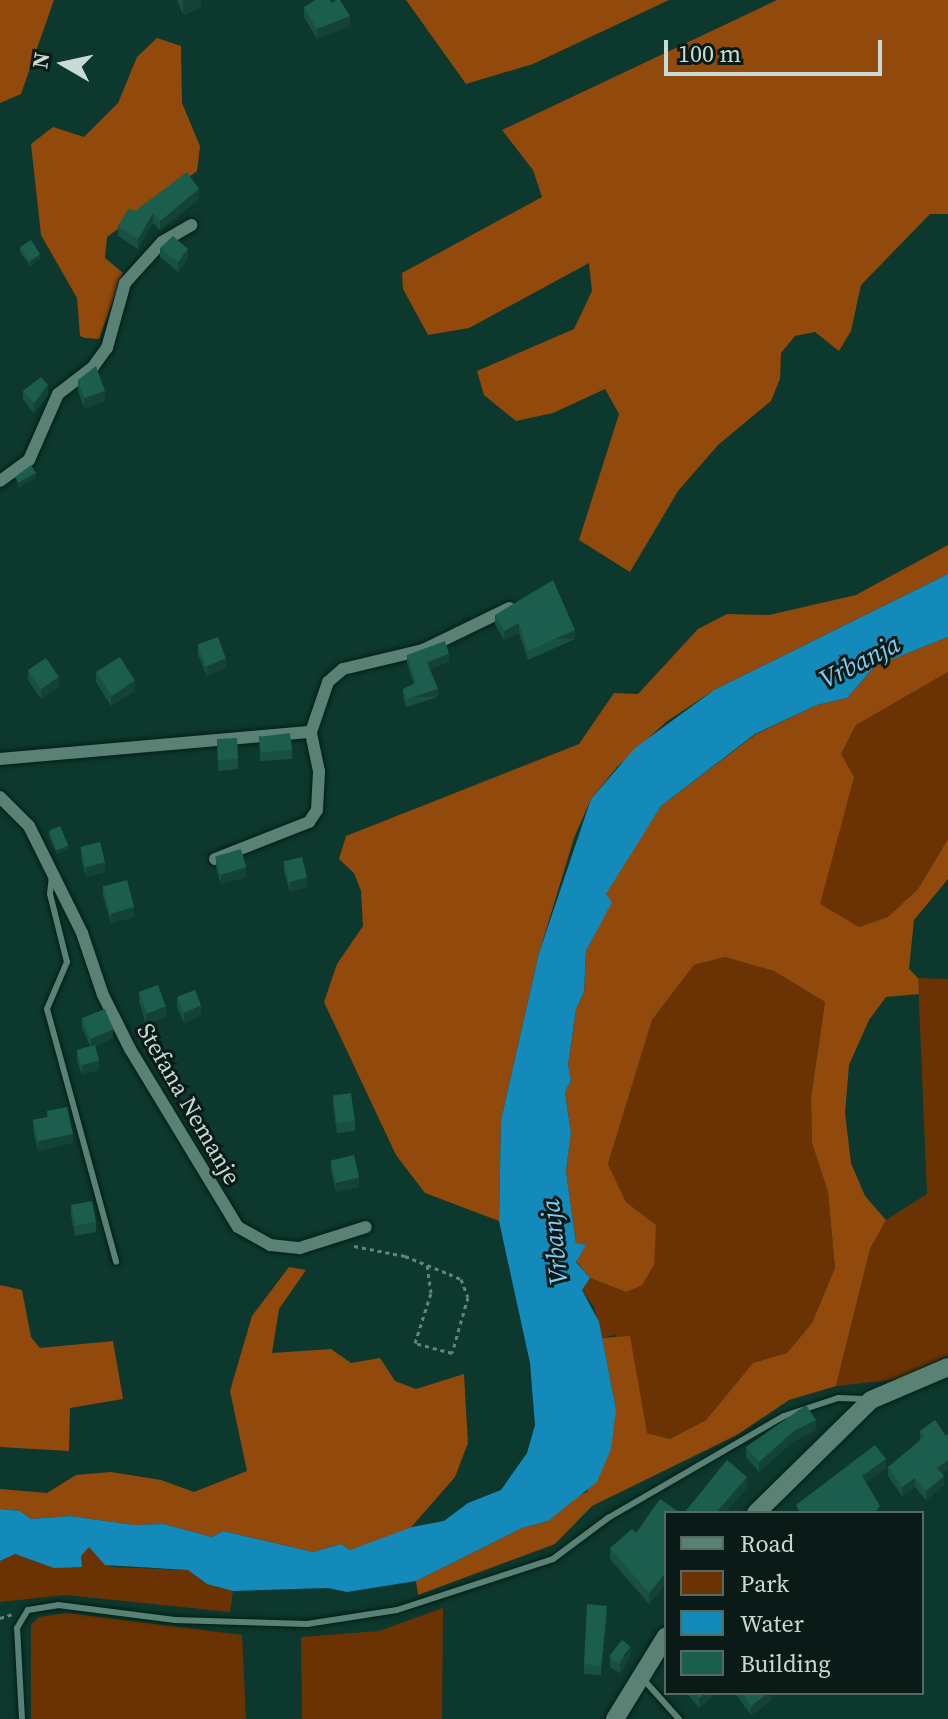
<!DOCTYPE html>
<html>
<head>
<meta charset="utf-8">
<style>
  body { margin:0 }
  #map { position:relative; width:948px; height:1719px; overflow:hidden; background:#0d382d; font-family:"Source Serif 4",serif }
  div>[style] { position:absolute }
  .green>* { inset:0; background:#6b3304 }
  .forest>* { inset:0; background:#92490c }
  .water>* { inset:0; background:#148aba }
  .path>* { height:3px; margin-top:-1.5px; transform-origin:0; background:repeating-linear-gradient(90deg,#63847b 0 4px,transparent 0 8px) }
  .roads { filter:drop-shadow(0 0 2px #001e16) drop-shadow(0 0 2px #001e16) }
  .lane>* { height:6px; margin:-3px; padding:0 3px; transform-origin:3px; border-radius:3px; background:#598275 }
  .street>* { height:12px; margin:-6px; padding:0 6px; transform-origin:6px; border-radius:6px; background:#598275 }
  .secondary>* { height:18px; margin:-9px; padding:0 9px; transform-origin:9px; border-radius:9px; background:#598275 }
  .wall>* { inset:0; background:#185142 }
  .shaded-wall>* { inset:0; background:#144236; transform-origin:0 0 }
  .building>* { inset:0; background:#1c5e4d; transform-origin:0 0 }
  span { translate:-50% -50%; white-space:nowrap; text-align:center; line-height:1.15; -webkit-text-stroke:6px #0a1b17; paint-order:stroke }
  .street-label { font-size:24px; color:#c5dbd3 }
  .water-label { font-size:26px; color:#85ccf2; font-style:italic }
  .legend { position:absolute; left:664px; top:1511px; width:260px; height:184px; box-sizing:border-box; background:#0a1b17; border:2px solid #556862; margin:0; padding:10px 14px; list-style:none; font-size:24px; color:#c5dbd3 }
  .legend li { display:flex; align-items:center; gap:16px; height:40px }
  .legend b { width:40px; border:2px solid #556862 }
  .north { position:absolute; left:24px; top:24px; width:80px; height:80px; -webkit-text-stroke:6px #0a1b17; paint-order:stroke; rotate:279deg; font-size:22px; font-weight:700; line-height:32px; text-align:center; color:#c5dbd3 }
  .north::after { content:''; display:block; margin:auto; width:28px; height:36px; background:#c5dbd3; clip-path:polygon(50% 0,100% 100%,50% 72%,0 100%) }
  .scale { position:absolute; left:664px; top:40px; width:218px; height:36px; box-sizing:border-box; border:4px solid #c5dbd3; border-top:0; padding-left:10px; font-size:24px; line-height:28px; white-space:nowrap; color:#c5dbd3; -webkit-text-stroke:6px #0a1b17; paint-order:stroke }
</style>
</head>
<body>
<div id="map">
  <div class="green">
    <i style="clip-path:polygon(948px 672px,948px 839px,918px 889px,889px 917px,859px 927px,819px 904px,841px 754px,856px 725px)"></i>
    <i style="clip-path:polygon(725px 957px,774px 971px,825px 1002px,811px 1098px,812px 1143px,828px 1192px,835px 1268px,812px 1323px,787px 1353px,753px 1363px,706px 1420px,670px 1439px,647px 1433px,615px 1335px,602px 1338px,594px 1307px,582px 1290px,590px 1278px,626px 1292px,656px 1225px,626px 1202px,608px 1164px,652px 1020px,694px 965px)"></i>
    <i style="clip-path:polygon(918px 978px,948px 979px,948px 1356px,899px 1379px,836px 1386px,870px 1249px,886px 1220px,927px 1194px)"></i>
    <i style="clip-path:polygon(89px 1546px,112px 1567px,188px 1570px,207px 1584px,233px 1591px,230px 1612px,66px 1595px,0 1602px,0 1561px,15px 1554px,40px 1563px,80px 1556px)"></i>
    <i style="clip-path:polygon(443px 1608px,442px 1719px,302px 1719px,301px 1637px,379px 1631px)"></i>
    <i style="clip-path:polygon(68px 1613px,242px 1635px,246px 1719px,31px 1719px,31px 1625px,39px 1617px)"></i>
  </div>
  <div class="forest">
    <i style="clip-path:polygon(0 0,54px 0,21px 94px,0 103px)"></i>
    <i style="clip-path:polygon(406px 0,669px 0,533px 64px,466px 84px)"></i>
    <i style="clip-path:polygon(777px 0,948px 0,948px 214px,930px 214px,861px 285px,851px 331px,839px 351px,815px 332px,795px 336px,781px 353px,780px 379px,771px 401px,718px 445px,678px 491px,630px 572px,579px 540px,619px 414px,605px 389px,553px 413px,516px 421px,484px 395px,477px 371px,574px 329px,592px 291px,589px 263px,469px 328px,428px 335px,403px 289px,402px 273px,542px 197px,533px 170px,502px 130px)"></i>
    <i style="clip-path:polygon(157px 38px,181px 46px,182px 103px,200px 146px,197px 171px,107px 237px,105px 258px,123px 273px,99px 339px,85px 338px,80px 336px,77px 298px,41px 235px,31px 144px,53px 127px,84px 137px,118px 103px,137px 57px)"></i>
    <i style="clip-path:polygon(948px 545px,948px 574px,714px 690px,666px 722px,617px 767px,591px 799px,574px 838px,539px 953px,501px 1120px,499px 1221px,425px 1193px,396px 1155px,324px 1002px,337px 964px,363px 926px,361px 891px,354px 873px,339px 859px,346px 836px,579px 744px,614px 693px,638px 694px,698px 629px,727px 614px,769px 615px,856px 595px)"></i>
    <i style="clip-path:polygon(948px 637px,948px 672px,856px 725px,841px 754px,854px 777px,820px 904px,859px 927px,888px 917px,918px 889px,948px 839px,948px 879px,914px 920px,909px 969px,918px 978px,919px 994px,886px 997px,869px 1020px,849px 1065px,845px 1113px,851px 1163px,865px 1196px,886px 1220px,870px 1249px,836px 1386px,789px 1400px,737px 1435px,592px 1506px,555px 1544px,418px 1595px,416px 1581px,522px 1528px,548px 1521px,566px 1501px,587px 1492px,616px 1409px,602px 1338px,630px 1336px,647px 1433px,670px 1439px,706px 1420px,753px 1363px,787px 1353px,812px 1323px,835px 1268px,828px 1192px,812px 1143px,811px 1098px,825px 1002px,774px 971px,725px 957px,694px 965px,652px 1020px,608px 1164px,626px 1202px,656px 1225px,654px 1265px,642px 1285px,626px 1292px,590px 1278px,576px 1261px,585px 1245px,576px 1243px,566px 1171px,571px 1133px,565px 1092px,571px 1080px,568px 1065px,576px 1009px,584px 992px,586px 951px,611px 902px,606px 894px,613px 879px,661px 806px,756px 734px,817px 705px,847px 698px,875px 666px)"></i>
    <i style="clip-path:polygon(289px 1267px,306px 1270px,279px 1309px,272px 1353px,331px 1349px,351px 1363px,380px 1358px,395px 1381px,416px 1389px,464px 1374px,468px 1443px,455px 1477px,407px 1532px,350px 1550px,341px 1544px,313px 1552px,223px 1531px,212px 1537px,164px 1524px,134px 1525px,70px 1516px,31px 1519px,20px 1511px,0 1509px,0 1489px,47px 1493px,76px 1475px,111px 1472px,161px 1480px,194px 1492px,247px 1471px,230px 1391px,252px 1316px)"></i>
    <i style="clip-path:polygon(0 1285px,22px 1290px,31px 1337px,40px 1348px,113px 1341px,123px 1399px,70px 1408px,69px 1451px,0 1447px)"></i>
  </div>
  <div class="water">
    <i style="clip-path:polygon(948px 574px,948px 637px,875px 666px,847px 698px,817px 705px,755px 734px,661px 806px,606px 894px,612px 902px,586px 951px,584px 992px,576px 1009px,568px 1065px,571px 1080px,565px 1092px,571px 1133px,566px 1171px,576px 1243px,586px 1245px,576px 1262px,590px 1278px,582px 1290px,599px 1322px,616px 1409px,611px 1449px,597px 1482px,548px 1521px,522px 1528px,416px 1581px,347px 1592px,328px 1588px,233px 1591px,207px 1584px,188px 1570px,105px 1565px,89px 1547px,81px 1556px,82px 1567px,54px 1568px,15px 1554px,0 1561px,0 1509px,20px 1511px,31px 1519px,70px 1516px,134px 1525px,164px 1524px,212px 1537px,223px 1531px,313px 1552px,341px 1544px,350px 1550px,412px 1527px,444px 1521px,468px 1503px,501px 1490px,527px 1453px,535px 1425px,530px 1363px,499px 1221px,501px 1120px,539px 953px,591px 799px,635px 748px,714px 690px)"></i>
  </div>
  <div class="path">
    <i style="left:354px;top:1246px;width:52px;rotate:11.1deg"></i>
    <i style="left:405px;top:1256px;width:48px;rotate:22.2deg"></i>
    <i style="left:449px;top:1274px;width:13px;rotate:23deg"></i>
    <i style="left:461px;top:1279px;width:19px;rotate:69deg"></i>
    <i style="left:468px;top:1297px;width:58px;rotate:105.9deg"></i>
    <i style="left:452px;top:1353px;width:38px;rotate:-165deg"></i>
    <i style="left:415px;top:1343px;width:52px;rotate:-72.3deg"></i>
    <i style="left:431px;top:1293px;width:28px;rotate:-98deg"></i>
    <i style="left:0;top:1618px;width:13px;rotate:-18deg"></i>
  </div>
  <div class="roads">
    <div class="lane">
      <i style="left:52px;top:875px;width:19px;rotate:96deg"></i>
      <i style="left:50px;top:894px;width:70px;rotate:76deg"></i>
      <i style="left:67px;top:962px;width:51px;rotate:113.1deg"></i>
      <i style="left:47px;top:1009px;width:262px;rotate:74.7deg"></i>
      <i style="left:644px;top:1680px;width:52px;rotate:48.1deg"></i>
      <i style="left:22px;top:1719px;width:91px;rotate:-93.1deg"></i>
      <i style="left:17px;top:1628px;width:21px;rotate:-59deg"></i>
      <i style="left:28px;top:1610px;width:30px;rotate:-9deg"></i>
      <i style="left:58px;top:1605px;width:118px;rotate:7.3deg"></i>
      <i style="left:175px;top:1620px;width:132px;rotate:1.7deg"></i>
      <i style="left:307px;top:1624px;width:91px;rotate:-8.8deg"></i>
      <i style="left:397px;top:1610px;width:164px;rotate:-18.1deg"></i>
      <i style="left:553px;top:1559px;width:69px;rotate:-36.7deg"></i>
      <i style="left:608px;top:1518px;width:203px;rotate:-30.1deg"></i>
      <i style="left:784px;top:1416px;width:57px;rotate:-18.4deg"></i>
      <i style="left:838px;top:1398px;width:29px;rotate:2deg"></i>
    </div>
    <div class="street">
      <i style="left:0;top:481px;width:36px;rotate:-36deg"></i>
      <i style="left:29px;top:460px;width:72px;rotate:-66.3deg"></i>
      <i style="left:58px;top:394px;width:44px;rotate:-37.6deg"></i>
      <i style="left:93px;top:367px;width:24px;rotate:-54deg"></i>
      <i style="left:107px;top:348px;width:67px;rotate:-74.5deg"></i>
      <i style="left:125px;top:283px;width:55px;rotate:-47.9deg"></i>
      <i style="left:162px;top:242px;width:34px;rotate:-30deg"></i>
      <i style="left:0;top:759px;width:312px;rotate:-5deg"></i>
      <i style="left:311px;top:732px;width:53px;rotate:-71.2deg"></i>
      <i style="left:328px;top:682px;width:20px;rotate:-41deg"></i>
      <i style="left:343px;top:669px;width:82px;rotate:-13.4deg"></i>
      <i style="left:423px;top:650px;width:96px;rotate:-26deg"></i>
      <i style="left:0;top:797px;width:41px;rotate:45deg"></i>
      <i style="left:29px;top:826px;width:119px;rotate:63.6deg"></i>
      <i style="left:82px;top:933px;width:65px;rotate:71.3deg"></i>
      <i style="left:103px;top:995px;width:60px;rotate:63.4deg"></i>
      <i style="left:130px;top:1049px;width:208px;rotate:58.8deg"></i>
      <i style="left:238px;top:1227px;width:37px;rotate:29deg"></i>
      <i style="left:270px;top:1245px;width:30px;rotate:6deg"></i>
      <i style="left:300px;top:1248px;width:69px;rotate:-17.7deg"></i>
      <i style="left:215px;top:859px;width:101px;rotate:-21.5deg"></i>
      <i style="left:309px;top:822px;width:14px;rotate:-56deg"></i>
      <i style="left:317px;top:810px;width:39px;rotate:-87deg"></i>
      <i style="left:319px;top:771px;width:40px;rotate:-102deg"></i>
    </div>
    <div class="secondary">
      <i style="left:756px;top:1513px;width:161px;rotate:-44.5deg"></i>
      <i style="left:871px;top:1400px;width:84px;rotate:-23.2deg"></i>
      <i style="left:615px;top:1719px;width:97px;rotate:-58.4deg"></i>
    </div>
  </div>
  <div class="wall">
    <i style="clip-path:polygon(177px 0,201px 0,201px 8px,183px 15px)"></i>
    <i style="clip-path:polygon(304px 7px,350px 26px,317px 39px,304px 17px)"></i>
    <i style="clip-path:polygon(199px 199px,160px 230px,153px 223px,138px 249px,118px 236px,118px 226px,135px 211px)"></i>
    <i style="clip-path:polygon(20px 247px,40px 259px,30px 266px,20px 252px)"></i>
    <i style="clip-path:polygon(160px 248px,188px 259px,178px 272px,160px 257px)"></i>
    <i style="clip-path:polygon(78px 380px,105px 401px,84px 408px,78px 390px)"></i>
    <i style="clip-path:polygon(23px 391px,48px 395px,34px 413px,23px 400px)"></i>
    <i style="clip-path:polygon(495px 615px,575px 639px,528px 660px,519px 633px,504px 640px,495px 624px)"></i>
    <i style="clip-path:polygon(198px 645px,226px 668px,207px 676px,198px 655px)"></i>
    <i style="clip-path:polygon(407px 655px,449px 662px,430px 669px,438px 697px,406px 707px,403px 697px,403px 689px,414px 684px,407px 663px)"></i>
    <i style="clip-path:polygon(28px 671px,59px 687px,41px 699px,28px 680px)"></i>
    <i style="clip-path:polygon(96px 672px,135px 691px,111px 706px,96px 682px)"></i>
    <i style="clip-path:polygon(259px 736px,292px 749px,292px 759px,260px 761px)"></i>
    <i style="clip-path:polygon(217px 739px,238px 759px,238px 769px,218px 771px)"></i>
    <i style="clip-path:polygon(49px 831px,68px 849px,57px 854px,49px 836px)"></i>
    <i style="clip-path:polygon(81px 848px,105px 872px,86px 877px,81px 858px)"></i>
    <i style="clip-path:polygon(216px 858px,246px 877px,221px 884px,216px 868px)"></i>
    <i style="clip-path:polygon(284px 862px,307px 887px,290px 892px,284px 872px)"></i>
    <i style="clip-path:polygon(103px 886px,134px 917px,111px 923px,103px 896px)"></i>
    <i style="clip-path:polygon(139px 992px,166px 1017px,146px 1024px,139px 1002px)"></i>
    <i style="clip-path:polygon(177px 997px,201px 1016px,184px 1023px,177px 1007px)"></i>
    <i style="clip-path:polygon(82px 1019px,113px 1038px,95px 1046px,99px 1070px,82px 1075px,77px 1060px,77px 1050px,90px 1046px,82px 1028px)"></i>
    <i style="clip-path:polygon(333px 1096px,355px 1121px,355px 1131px,337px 1133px,333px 1106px)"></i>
    <i style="clip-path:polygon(47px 1111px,73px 1143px,38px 1151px,33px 1130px,33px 1120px,47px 1117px)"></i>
    <i style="clip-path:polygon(331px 1160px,359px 1187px,336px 1192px,331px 1170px)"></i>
    <i style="clip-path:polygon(71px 1205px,96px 1222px,96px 1232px,75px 1236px,71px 1215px)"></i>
    <i style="clip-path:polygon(816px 1430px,794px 1441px,759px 1472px,746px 1457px,746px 1447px)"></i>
    <i style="clip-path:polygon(920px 1431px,946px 1436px,948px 1434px,948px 1469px,942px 1474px,944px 1485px,926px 1500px,915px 1487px,902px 1496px,888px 1476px,888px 1467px,920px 1441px)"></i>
    <i style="clip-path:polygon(666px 1513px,666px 1583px,649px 1604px,610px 1559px,610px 1548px,636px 1533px)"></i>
    <i style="clip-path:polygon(607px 1616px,601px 1675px,584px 1674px,584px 1664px)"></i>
    <i style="clip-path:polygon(631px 1656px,620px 1673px,610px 1667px,610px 1657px)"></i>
    <i style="clip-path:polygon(687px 1693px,717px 1693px,699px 1708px)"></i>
    <i style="clip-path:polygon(735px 1693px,771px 1693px,771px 1701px,751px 1715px)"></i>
  </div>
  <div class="shaded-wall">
    <i style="clip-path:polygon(183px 0,201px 0,201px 8px,183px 15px)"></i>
    <i style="clip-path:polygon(350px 16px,350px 26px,317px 39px,317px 29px)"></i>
    <i style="clip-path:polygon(199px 189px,199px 199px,160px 230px,160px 221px)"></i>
    <i style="clip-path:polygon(153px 213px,153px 223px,138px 249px,138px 239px)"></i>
    <i style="clip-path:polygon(188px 249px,188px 259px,178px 272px,178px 262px)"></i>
    <i style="clip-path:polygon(40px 254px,40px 259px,30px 266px,30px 261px)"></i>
    <i style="clip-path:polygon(48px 385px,48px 395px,34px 413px,34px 403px)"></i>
    <i style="clip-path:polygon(105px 391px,105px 401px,84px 408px,84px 398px)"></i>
    <i style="clip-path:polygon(36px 473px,36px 478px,18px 488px,18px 483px)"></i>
    <i style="clip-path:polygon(519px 623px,519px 633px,504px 640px,504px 631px)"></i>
    <i style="left:575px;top:630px;width:9px;height:51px;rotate:90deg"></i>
    <i style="clip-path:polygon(449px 654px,449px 662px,427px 670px,427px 662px)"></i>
    <i style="clip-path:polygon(226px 659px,226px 668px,207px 676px,207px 666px)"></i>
    <i style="clip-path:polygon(59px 677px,59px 687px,41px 699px,41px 689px)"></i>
    <i style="clip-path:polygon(135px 681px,135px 691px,111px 706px,111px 697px)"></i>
    <i style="left:438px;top:689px;width:8px;height:34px;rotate:90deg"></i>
    <i style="clip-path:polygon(68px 845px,68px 849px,57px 854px,57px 849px)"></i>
    <i style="clip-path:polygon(105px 862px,105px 872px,86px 877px,86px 867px)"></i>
    <i style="clip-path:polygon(246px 867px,246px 877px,221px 884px,221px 874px)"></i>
    <i style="clip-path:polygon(307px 877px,307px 887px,290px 892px,290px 882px)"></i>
    <i style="clip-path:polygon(134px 907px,134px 917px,111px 923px,111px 914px)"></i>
    <i style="clip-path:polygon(201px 1006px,201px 1016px,184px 1023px,184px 1013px)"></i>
    <i style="clip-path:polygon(166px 1007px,166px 1017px,146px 1024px,146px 1014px)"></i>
    <i style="clip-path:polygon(113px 1029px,113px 1038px,91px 1048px,91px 1039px)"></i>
    <i style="clip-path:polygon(99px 1060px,99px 1070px,82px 1075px,82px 1065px)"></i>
    <i style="clip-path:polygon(73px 1134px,73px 1143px,38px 1151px,38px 1141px)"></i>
    <i style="clip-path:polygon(359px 1177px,359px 1187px,336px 1192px,336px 1182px)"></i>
    <i style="clip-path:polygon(816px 1420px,816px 1430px,794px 1441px,759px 1472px,759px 1462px,794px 1431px)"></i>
    <i style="clip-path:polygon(886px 1459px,886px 1469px,862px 1485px,862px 1476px)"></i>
    <i style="clip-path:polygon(948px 1460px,948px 1469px,937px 1477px,937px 1468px)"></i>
    <i style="clip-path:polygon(944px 1476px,944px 1485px,926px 1500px,926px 1491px)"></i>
    <i style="clip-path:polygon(747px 1477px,747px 1488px,725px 1513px,716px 1513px)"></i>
    <i style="clip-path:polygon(915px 1478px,915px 1487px,902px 1496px,902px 1487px)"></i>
    <i style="clip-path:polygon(666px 1572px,666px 1583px,649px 1604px,649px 1593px)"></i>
    <i style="clip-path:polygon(607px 1606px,607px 1616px,601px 1675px,601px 1666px)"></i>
    <i style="clip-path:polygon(631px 1647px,631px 1656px,620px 1673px,620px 1664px)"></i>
    <i style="clip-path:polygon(705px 1693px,717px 1693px,699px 1708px,699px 1698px)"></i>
    <i style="clip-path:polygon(768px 1693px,771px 1693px,771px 1701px,751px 1715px,751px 1706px)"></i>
  </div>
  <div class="building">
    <i style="clip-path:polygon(315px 0,330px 0,332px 3px,336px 0,340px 0,350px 16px,317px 29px,304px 7px)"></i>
    <i style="clip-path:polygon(187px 172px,199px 189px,160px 221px,153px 213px,138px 239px,118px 226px,129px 208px,135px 211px)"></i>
    <i style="clip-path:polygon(173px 236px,188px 249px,178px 262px,160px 248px)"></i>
    <i style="left:31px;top:240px;width:17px;height:13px;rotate:57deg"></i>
    <i style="clip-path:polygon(96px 366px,105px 391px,84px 398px,78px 380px)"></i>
    <i style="clip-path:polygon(41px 377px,48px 385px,34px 403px,23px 391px)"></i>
    <i style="clip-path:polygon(31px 465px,36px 473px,18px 483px,15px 477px)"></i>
    <i style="clip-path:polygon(553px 580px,575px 630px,528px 651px,519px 623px,504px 631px,495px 615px)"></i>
    <i style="left:218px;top:637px;width:23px;height:22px;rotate:70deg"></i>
    <i style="clip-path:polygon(445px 641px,449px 654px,427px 662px,438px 689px,406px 699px,403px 689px,416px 683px,407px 655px)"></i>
    <i style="left:120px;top:657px;width:28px;height:28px;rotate:58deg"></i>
    <i style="left:46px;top:658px;width:23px;height:22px;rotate:56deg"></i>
    <i style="left:290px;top:733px;width:16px;height:31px;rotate:83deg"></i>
    <i style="left:237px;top:738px;width:21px;height:20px;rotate:87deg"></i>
    <i style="left:60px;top:826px;width:21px;height:12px;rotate:67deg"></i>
    <i style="left:100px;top:842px;width:21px;height:20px;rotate:76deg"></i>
    <i style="left:241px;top:849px;width:19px;height:27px;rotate:74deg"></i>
    <i style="left:302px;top:857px;width:21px;height:19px;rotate:76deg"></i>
    <i style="left:127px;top:880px;width:28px;height:25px;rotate:75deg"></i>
    <i style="left:158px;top:985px;width:23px;height:20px;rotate:70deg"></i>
    <i style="left:195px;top:990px;width:17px;height:19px;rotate:69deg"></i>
    <i style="left:105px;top:1009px;width:22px;height:25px;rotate:68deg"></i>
    <i style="left:95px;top:1045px;width:16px;height:19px;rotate:75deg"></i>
    <i style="left:351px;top:1093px;width:28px;height:18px;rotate:82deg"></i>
    <i style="clip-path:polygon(67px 1107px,73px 1134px,38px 1141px,33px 1120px,48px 1117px,47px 1111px)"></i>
    <i style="left:354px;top:1155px;width:23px;height:24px;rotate:77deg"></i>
    <i style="left:92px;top:1201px;width:21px;height:21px;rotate:79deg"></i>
    <i style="clip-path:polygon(806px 1405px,816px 1420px,794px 1431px,759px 1462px,746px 1447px)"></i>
    <i style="clip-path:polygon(935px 1420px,946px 1436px,948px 1434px,948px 1460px,937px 1468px,944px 1476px,926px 1491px,915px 1478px,902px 1487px,888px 1467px,924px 1437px,920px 1431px)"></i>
    <i style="clip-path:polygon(875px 1445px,886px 1459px,862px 1476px,880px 1506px,874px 1513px,800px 1513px,796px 1505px)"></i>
    <i style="clip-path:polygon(727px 1460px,747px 1477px,716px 1513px,684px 1513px)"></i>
    <i style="clip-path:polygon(660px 1499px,680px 1513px,666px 1513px,666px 1572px,649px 1593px,610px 1548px,632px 1529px,636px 1533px)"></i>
    <i style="clip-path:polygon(587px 1604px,607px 1606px,601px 1666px,584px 1664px)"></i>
    <i style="left:622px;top:1640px;width:11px;height:21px;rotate:38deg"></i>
    <i style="clip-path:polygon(695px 1693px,705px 1693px,699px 1698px)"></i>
    <i style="clip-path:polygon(742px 1693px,768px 1693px,751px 1706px)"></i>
  </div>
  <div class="street-label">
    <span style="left:189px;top:1104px;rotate:60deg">Stefana Nemanje</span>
  </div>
  <div class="water-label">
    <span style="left:860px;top:662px;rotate:-27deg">Vrbanja</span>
    <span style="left:555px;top:1242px;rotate:-96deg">Vrbanja</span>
  </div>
  <ul class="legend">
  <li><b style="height:10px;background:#598275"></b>Road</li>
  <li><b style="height:22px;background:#6b3304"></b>Park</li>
  <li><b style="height:22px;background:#148aba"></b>Water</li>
  <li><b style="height:22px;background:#1c5e4d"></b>Building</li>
  </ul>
  <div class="north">N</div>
  <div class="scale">100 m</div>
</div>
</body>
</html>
